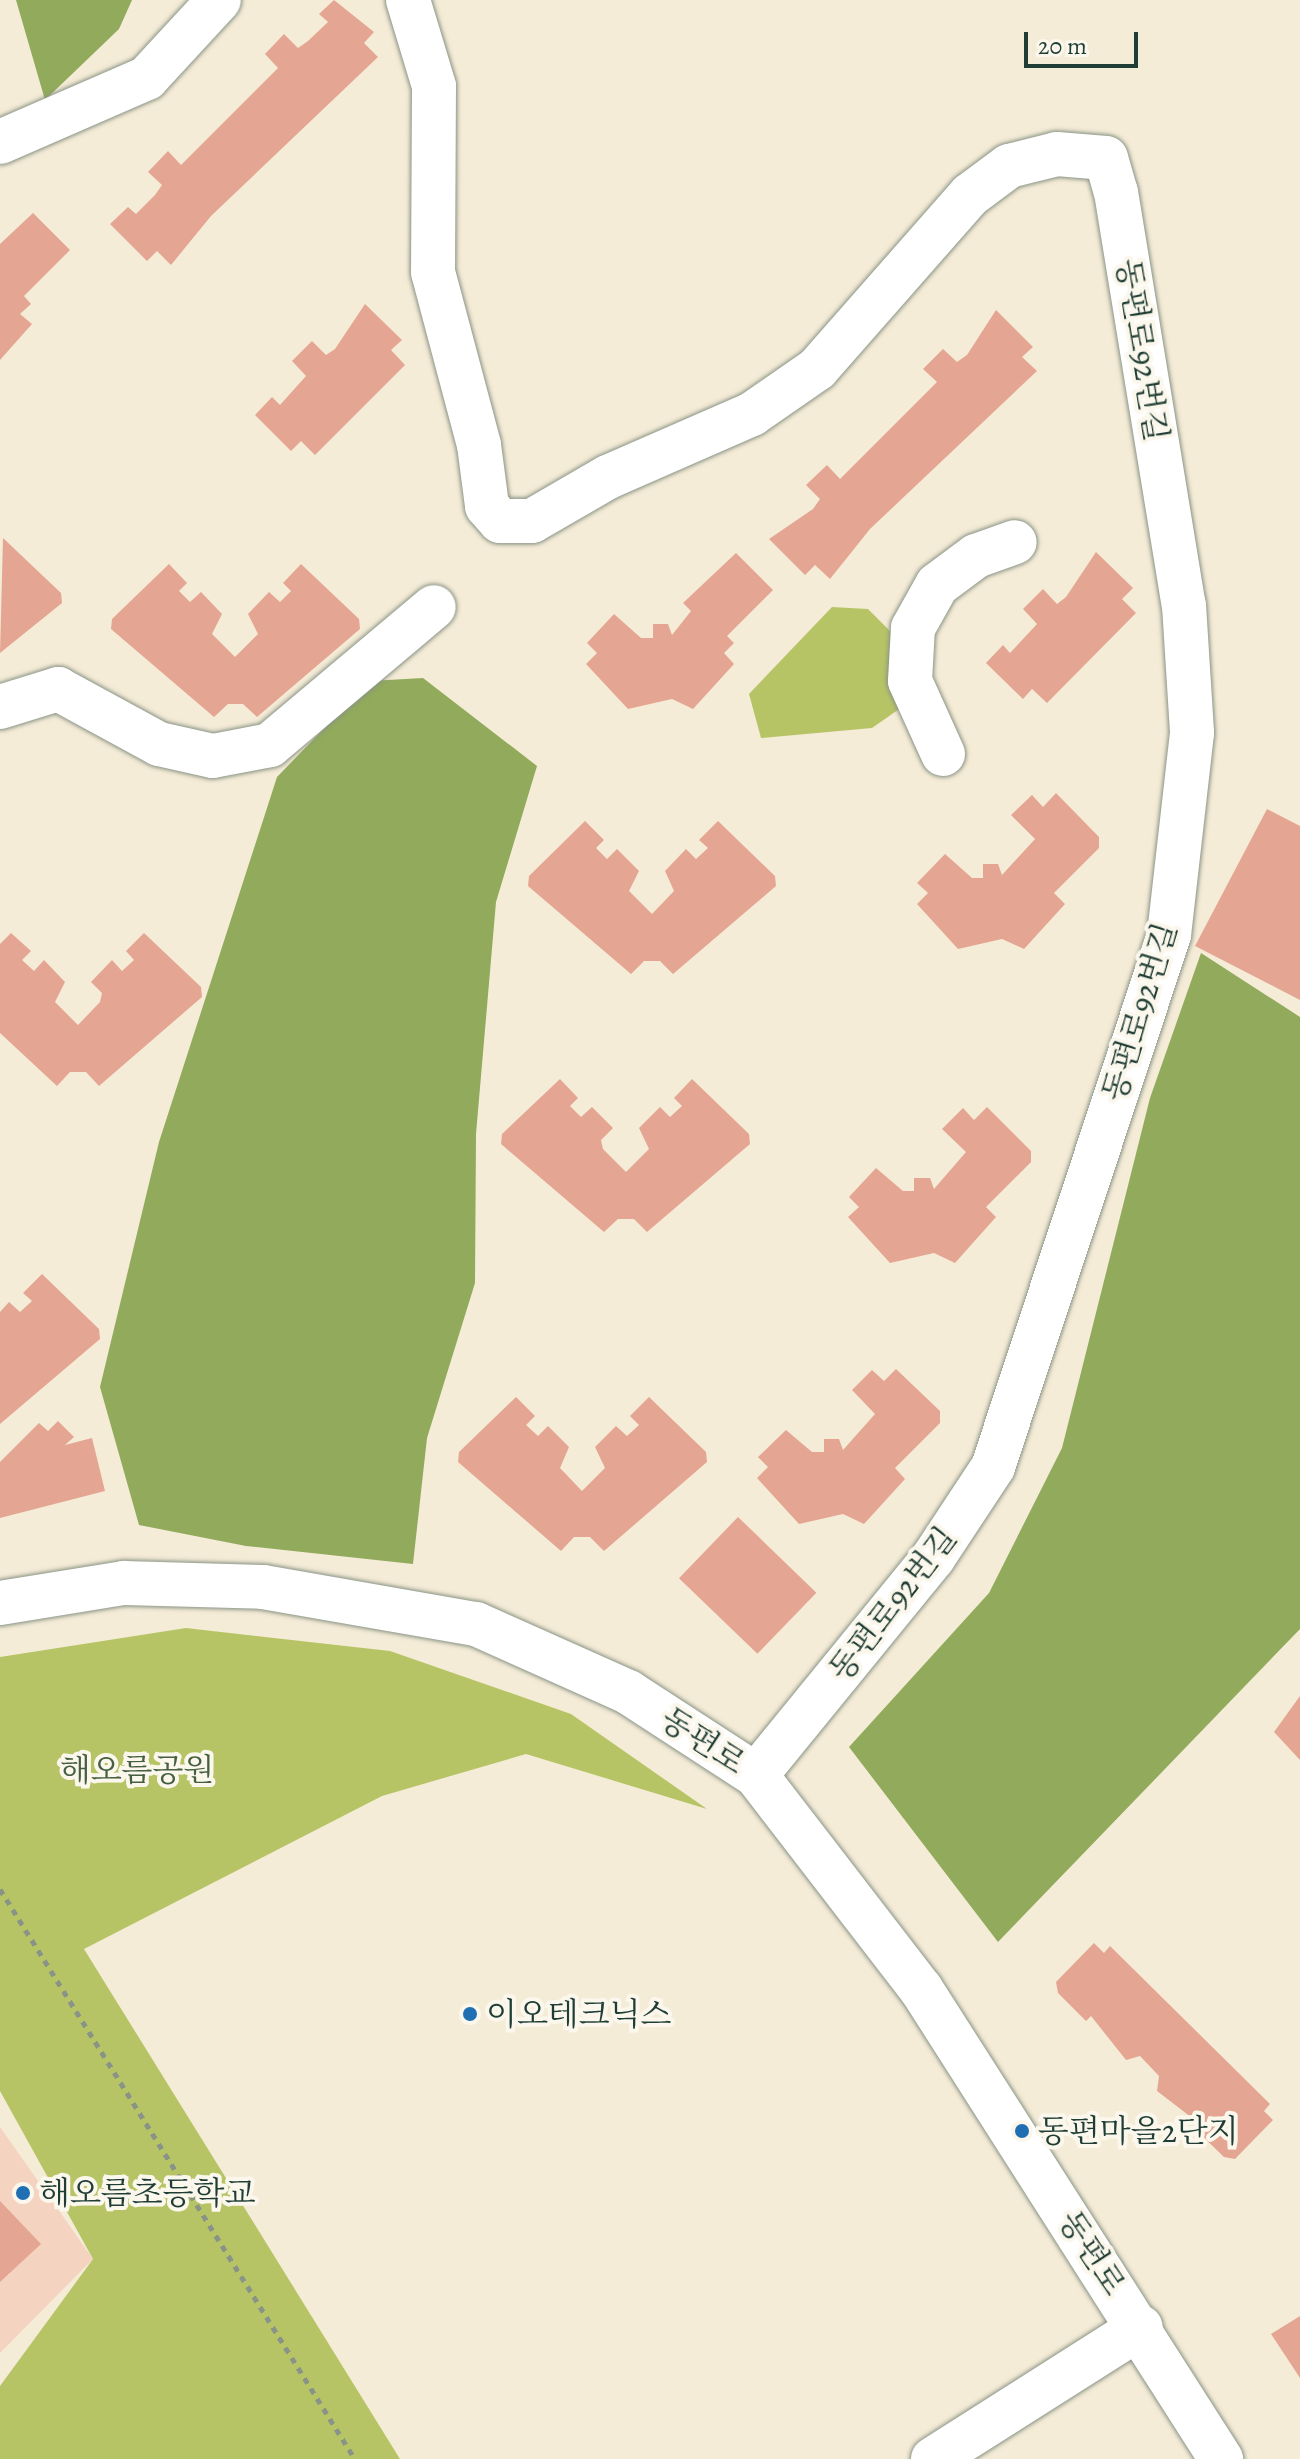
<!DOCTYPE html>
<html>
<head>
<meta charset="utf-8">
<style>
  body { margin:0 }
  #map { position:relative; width:1300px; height:2459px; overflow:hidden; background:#f5ecd7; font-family:Alegreya,"Noto Serif KR",serif }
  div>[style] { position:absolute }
  .built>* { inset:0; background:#f5d3c1 }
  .green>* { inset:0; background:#b7c466 }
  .forest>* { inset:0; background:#91aa5b }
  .building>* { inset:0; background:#e4a692; transform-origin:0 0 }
  .path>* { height:5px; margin-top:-2.5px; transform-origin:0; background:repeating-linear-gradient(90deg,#8a9486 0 6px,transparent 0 12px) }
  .roads { filter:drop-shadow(0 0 2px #8a9486) drop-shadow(0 0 2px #8a9486) }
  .minor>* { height:44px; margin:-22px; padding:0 22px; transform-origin:22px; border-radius:22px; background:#fff }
  .dots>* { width:22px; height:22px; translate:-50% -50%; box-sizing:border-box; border:4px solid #fbf7ec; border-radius:50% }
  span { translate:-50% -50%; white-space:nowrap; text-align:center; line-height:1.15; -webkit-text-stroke:8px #fbf7ec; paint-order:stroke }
  .street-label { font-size:32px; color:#1f3d34 }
  .park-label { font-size:32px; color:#455f40 }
  .poi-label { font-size:32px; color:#1f3d34 }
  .left { translate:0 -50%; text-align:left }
  .scale { position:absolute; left:1024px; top:32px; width:114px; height:36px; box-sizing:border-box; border:4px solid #1f3d34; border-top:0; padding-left:10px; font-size:24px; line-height:28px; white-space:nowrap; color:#1f3d34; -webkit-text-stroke:6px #fbf7ec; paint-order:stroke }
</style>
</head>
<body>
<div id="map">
  <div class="built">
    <i style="clip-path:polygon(0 2127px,93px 2259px,0 2353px)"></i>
  </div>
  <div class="green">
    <i style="clip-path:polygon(832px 607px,868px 609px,898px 639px,905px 705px,872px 728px,761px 738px,749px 694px)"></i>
    <i style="clip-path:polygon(186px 1628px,390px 1651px,571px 1714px,707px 1809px,526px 1754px,382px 1796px,84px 1949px,400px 2459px,0 2459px,0 2386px,93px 2259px,0 2091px,0 1657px)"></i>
  </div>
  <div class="forest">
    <i style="clip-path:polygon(16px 0,132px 0,119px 29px,45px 100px)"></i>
    <i style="clip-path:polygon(423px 678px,537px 766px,496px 902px,476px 1134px,475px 1283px,427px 1438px,413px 1564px,246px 1546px,139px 1525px,100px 1387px,159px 1142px,277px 777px,370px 681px)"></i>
    <i style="clip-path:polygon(1201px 953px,1300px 1017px,1300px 1629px,998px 1942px,849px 1747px,989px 1593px,1062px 1448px,1150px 1098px)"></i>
  </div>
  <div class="building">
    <i style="clip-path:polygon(334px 0,374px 32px,364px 43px,378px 57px,211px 216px,171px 265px,157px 251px,147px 261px,110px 224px,128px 207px,136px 214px,155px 195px,162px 185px,148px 172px,168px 151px,181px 165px,278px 68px,265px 54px,284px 34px,298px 48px,308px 41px,328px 22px,319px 14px)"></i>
    <i style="clip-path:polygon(33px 213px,70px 250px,24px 296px,31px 304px,20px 314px,32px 324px,0 360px,0 244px)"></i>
    <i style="clip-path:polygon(365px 304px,402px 340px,391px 350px,405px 365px,315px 455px,301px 441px,291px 451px,255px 415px,272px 397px,280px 405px,306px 376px,292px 361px,312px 341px,326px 355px,335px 349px)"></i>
    <i style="clip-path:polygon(996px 310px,1033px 347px,1022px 357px,1037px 371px,870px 529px,830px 579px,815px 565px,805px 575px,769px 539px,813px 509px,820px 499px,806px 485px,827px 465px,840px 479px,937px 382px,923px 369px,943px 349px,957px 362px,967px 355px)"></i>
    <i style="clip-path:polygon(3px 538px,61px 593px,62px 603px,0 653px)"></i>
    <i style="clip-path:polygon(1096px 552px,1133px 588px,1122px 599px,1136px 613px,1047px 703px,1032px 689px,1023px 699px,986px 663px,1003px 645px,1010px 653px,1037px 624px,1023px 609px,1043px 589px,1057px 604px,1066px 597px)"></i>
    <i style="clip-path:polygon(736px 553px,773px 590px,727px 636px,734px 643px,724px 653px,734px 664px,693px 709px,672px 699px,628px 709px,586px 664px,597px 653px,587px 643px,614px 614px,641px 638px,653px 638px,653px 624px,668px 624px,672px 635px,691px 611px,683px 603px)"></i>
    <i style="clip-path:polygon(169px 564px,187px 583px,179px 591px,190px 602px,201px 592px,222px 614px,212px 634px,235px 657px,258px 634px,248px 614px,269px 592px,280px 602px,291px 591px,283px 583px,301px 564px,359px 619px,360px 629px,257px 717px,243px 704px,228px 704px,214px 717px,111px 629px,112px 619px)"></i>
    <i style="clip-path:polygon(1056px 793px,1099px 837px,1099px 848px,1054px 893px,1065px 904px,1024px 949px,1002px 939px,958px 949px,917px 904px,928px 893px,917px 883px,945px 854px,972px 878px,983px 878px,983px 864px,998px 864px,1002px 875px,1035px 839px,1011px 815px,1032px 795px,1043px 807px)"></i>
    <i style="clip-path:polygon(1267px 809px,1300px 826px,1300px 1000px,1195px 946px)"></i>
    <i style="clip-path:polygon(585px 821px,604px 840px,596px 848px,607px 859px,617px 849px,639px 871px,629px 891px,652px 914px,674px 891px,665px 871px,686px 849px,696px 859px,708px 848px,699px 840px,718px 821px,775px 876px,776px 886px,673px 974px,660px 961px,644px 961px,631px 974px,528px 886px,529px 876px)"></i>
    <i style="clip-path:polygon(11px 933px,31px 951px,22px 960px,34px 971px,44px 960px,65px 982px,55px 1002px,78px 1025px,100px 1002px,102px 993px,91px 982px,112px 960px,122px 971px,134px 960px,126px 951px,144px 933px,201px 987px,202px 997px,99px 1086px,86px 1072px,70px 1072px,57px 1086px,0 1033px,0 944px)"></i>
    <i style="clip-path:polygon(560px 1079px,578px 1098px,570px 1106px,581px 1117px,592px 1107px,613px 1128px,601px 1140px,603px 1149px,626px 1172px,649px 1149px,639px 1128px,660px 1107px,670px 1117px,682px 1106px,674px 1098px,692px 1079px,749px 1134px,750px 1144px,647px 1232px,634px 1219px,618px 1219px,604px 1232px,501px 1144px,502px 1134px)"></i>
    <i style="clip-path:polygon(987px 1107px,1031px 1151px,1031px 1162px,986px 1207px,996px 1217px,955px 1263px,934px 1253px,890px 1263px,848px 1217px,859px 1207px,849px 1197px,876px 1168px,903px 1191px,914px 1191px,914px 1178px,930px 1178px,934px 1189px,966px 1152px,942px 1129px,963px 1108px,974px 1120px)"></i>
    <i style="clip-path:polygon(42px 1274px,99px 1329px,100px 1339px,0 1424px,0 1312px,9px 1302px,20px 1312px,32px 1301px,23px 1293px)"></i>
    <i style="clip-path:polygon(896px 1369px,940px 1411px,940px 1423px,895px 1468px,905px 1479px,864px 1524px,843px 1514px,799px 1524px,757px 1478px,768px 1467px,758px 1457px,786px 1430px,812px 1452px,824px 1452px,824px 1439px,839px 1439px,843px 1450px,875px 1414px,852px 1390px,872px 1370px,884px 1381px)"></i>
    <i style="clip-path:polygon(516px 1397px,535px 1416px,526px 1425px,538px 1436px,548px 1426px,569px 1447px,560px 1468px,582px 1491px,605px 1468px,595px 1447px,616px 1426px,627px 1436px,639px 1425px,630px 1416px,649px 1397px,706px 1452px,707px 1462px,604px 1551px,590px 1537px,574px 1537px,561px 1551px,458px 1462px,459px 1452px)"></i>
    <i style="clip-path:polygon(58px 1421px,74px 1437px,65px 1445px,92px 1438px,105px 1491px,0 1518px,0 1462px,39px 1423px,48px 1431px)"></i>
    <i style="left:738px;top:1517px;width:109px;height:85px;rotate:44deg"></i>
    <i style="clip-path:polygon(1300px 1696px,1300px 1760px,1274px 1732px)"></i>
    <i style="clip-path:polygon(1094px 1943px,1104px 1953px,1110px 1946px,1270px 2104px,1264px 2111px,1273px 2120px,1235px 2159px,1224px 2157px,1195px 2129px,1200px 2124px,1157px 2091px,1159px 2076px,1140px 2056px,1126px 2060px,1091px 2016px,1086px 2021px,1058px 1993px,1056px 1982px)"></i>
    <i style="clip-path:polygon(0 2201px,41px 2244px,0 2282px)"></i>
    <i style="clip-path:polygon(1300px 2316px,1300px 2378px,1271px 2334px)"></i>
  </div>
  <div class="path">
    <i style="left:0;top:1889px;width:672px;rotate:58.09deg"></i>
  </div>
  <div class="roads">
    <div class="minor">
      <i style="left:408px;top:0;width:90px;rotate:73.2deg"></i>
      <i style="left:434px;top:86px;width:186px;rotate:90.3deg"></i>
      <i style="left:433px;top:272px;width:179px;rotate:75.1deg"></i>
      <i style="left:479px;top:445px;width:62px;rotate:82.5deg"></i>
      <i style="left:487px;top:506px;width:20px;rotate:49deg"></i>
      <i style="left:500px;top:521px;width:32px"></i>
      <i style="left:532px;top:521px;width:88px;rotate:-30.1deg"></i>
      <i style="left:608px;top:477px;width:157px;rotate:-23.6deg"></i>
      <i style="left:752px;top:414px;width:79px;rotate:-34.7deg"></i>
      <i style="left:817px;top:369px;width:232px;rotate:-48.7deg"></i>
      <i style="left:970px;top:195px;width:49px;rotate:-36.6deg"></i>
      <i style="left:1009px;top:166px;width:49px;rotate:-14deg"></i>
      <i style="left:1057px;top:154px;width:49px;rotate:4.7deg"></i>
      <i style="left:1106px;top:158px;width:35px;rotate:74deg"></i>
      <i style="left:1116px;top:192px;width:419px;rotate:80.7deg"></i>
      <i style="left:1184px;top:605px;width:128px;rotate:86.4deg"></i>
      <i style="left:1192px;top:733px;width:203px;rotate:96.5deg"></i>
      <i style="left:1169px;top:935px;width:560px;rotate:108.31deg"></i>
      <i style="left:993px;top:1467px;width:109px;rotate:123.4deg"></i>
      <i style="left:933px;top:1558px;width:280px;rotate:129.2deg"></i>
      <i style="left:0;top:142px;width:160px;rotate:-23.5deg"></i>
      <i style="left:147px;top:78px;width:106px;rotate:-47.3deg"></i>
      <i style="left:0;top:707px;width:61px;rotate:-17.2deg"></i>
      <i style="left:58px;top:689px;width:115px;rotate:28.6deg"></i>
      <i style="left:159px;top:744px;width:55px;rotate:12.5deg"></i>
      <i style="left:213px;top:756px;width:58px;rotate:-10.9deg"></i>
      <i style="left:270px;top:745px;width:214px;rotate:-40.1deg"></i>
      <i style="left:943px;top:754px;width:80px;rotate:-114.3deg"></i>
      <i style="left:910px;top:681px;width:53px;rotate:-86.8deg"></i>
      <i style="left:913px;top:628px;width:49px;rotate:-60.8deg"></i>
      <i style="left:937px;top:585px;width:49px;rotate:-36.6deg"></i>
      <i style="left:976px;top:556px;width:41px;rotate:-19.7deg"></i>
      <i style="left:0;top:1603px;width:126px;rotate:-9.2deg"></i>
      <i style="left:124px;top:1583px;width:139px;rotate:1.6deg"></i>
      <i style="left:263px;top:1587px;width:216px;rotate:9.9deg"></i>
      <i style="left:476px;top:1624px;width:167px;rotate:24.1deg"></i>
      <i style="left:628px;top:1692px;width:153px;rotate:33deg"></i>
      <i style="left:756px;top:1775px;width:270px;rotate:52.4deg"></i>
      <i style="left:921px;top:1989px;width:558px;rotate:57.45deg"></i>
      <i style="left:933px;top:2459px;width:246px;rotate:-32.4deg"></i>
    </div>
  </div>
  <div class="dots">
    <i style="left:470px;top:2014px;background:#1f6fb2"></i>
    <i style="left:1022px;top:2131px;background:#1f6fb2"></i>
    <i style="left:23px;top:2193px;background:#1f6fb2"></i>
  </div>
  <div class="street-label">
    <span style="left:1142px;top:350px;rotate:81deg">동편로92번길</span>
    <span style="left:1140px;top:1012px;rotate:-73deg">동편로92번길</span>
    <span style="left:893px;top:1604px;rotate:-52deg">동편로92번길</span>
    <span style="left:703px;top:1741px;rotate:33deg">동편로</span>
    <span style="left:1092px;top:2253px;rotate:57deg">동편로</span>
  </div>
  <div class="park-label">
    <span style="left:137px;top:1770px">해오름공원</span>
  </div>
  <div class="poi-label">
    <span class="left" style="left:486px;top:2014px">이오테크닉스</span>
    <span class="left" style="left:1038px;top:2131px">동편마을2단지</span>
    <span class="left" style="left:39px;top:2193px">해오름초등학교</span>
  </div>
  <div class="scale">20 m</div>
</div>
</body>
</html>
